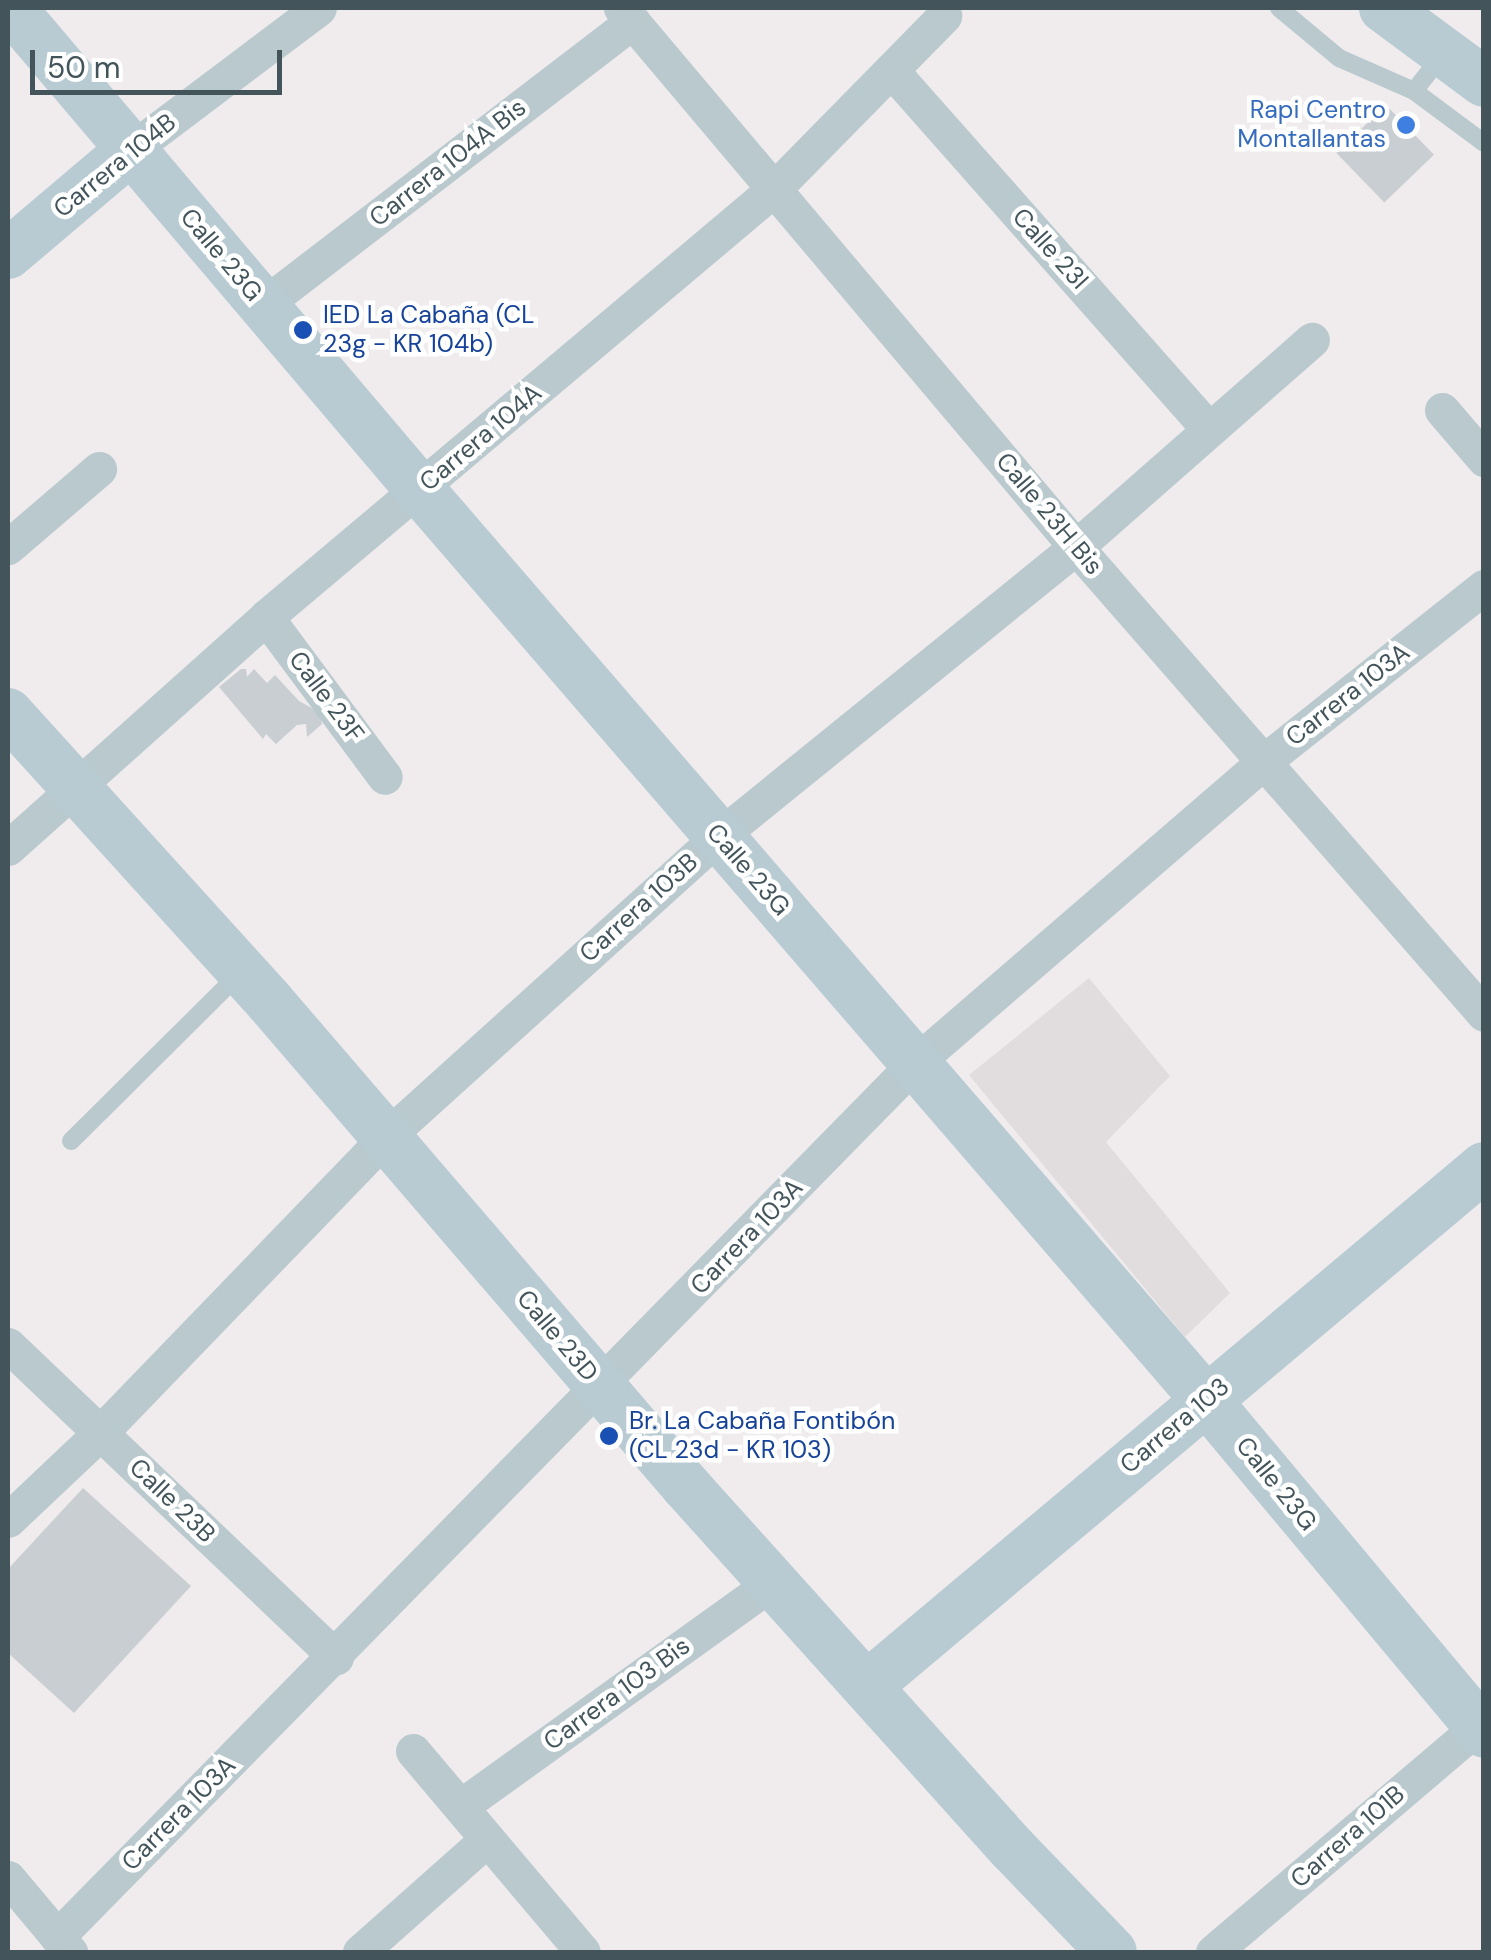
<!DOCTYPE html>
<html>
<head>
<meta charset="utf-8">
<style>
  body { margin:0 }
  #map { position:relative; width:1491px; height:1960px; overflow:hidden; background:#f0eced; font-family:"DM Sans",sans-serif }
  div>[style] { position:absolute }
  .education>* { inset:0; background:#e1dddf }
  .building>* { inset:0; background:#c8ced2; transform-origin:0 0 }
  .lane>* { height:18px; margin:-9px; padding:0 9px; transform-origin:9px; border-radius:9px; background:#b9c9cd }
  .street>* { height:35px; margin:-17.5px; padding:0 17.5px; transform-origin:17.5px; border-radius:17.5px; background:#b9c9cd }
  .secondary>* { height:50px; margin:-25px; padding:0 25px; transform-origin:25px; border-radius:25px; background:#b8cbd3 }
  .dots>* { width:28px; height:28px; translate:-50% -50%; box-sizing:border-box; border:5px solid #fff; border-radius:50% }
  span { translate:-50% -50%; white-space:nowrap; text-align:center; line-height:1.15; -webkit-text-stroke:9px #fff; paint-order:stroke }
  .shop-label { font-size:25px; color:#366cbe }
  .right { translate:-100% -50%; text-align:right }
  .street-label { font-size:25px; color:#43555b }
  .transit-label { font-size:25px; color:#164399 }
  .left { translate:0 -50%; text-align:left }
  .frame { position:absolute; inset:0; border:10px solid #43555b; pointer-events:none }
  .scale { position:absolute; left:30px; top:50px; width:252px; height:45px; box-sizing:border-box; border:5px solid #43555b; border-top:0; padding-left:12px; font-size:30px; line-height:35px; white-space:nowrap; color:#43555b; -webkit-text-stroke:8px #fff; paint-order:stroke }
</style>
</head>
<body>
<div id="map">
  <div class="education">
    <i style="clip-path:polygon(1089px 978px,1170px 1076px,1106px 1142px,1230px 1293px,1185px 1337px,969px 1075px)"></i>
  </div>
  <div class="building">
    <i style="left:1386px;top:105px;width:69px;height:69px;rotate:46deg"></i>
    <i style="clip-path:polygon(241px 669px,246px 669px,247px 677px,254px 669px,267px 683px,275px 675px,299px 701px,319px 712px,322px 724px,307px 737px,306px 724px,297px 725px,276px 744px,266px 734px,263px 739px,219px 687px)"></i>
    <i style="clip-path:polygon(83px 1488px,191px 1586px,74px 1713px,8px 1653px,8px 1569px)"></i>
  </div>
  <div class="lane">
    <i style="left:1279px;top:8px;width:78px;rotate:39.8deg"></i>
    <i style="left:1339px;top:58px;width:82px;rotate:23.7deg"></i>
    <i style="left:1414px;top:91px;width:87px;rotate:36.6deg"></i>
    <i style="left:1414px;top:91px;width:48px;rotate:-51.7deg"></i>
    <i style="left:71px;top:1141px;width:240px;rotate:-44.8deg"></i>
  </div>
  <div class="street">
    <i style="left:621px;top:8px;width:705px;rotate:49.83deg"></i>
    <i style="left:1076px;top:547px;width:620px;rotate:48.86deg"></i>
    <i style="left:891px;top:70px;width:480px;rotate:48.5deg"></i>
    <i style="left:132px;top:149px;width:234px;rotate:-37deg"></i>
    <i style="left:263px;top:305px;width:466px;rotate:-37.5deg"></i>
    <i style="left:1442px;top:410px;width:65px;rotate:49.4deg"></i>
    <i style="left:8px;top:547px;width:120px;rotate:-40.6deg"></i>
    <i style="left:266px;top:617px;width:199px;rotate:53.4deg"></i>
    <i style="left:8px;top:848px;width:346px;rotate:-41.8deg"></i>
    <i style="left:266px;top:617px;width:664px;rotate:-40.11deg"></i>
    <i style="left:774px;top:189px;width:243px;rotate:-45.5deg"></i>
    <i style="left:8px;top:1345px;width:453px;rotate:43.6deg"></i>
    <i style="left:8px;top:1520px;width:127px;rotate:-43.4deg"></i>
    <i style="left:100px;top:1433px;width:412px;rotate:-46deg"></i>
    <i style="left:386px;top:1137px;width:447px;rotate:-42.1deg"></i>
    <i style="left:718px;top:837px;width:461px;rotate:-39deg"></i>
    <i style="left:1076px;top:547px;width:314px;rotate:-41.3deg"></i>
    <i style="left:413px;top:1751px;width:263px;rotate:49.8deg"></i>
    <i style="left:461px;top:1806px;width:385px;rotate:-35.7deg"></i>
    <i style="left:8px;top:1878px;width:97px;rotate:50deg"></i>
    <i style="left:57px;top:1937px;width:1226px;rotate:-45.53deg"></i>
    <i style="left:916px;top:1062px;width:459px;rotate:-40.8deg"></i>
    <i style="left:1263px;top:762px;width:282px;rotate:-38.4deg"></i>
    <i style="left:360px;top:1952px;width:169px;rotate:-41.6deg"></i>
    <i style="left:1213px;top:1952px;width:356px;rotate:-40.4deg"></i>
  </div>
  <div class="secondary">
    <i style="left:11px;top:8px;width:632px;rotate:49.68deg"></i>
    <i style="left:420px;top:490px;width:1202px;rotate:49.18deg"></i>
    <i style="left:1206px;top:1400px;width:434px;rotate:50.1deg"></i>
    <i style="left:1384px;top:8px;width:124px;rotate:36.5deg"></i>
    <i style="left:8px;top:254px;width:162px;rotate:-40.3deg"></i>
    <i style="left:8px;top:713px;width:390px;rotate:47.8deg"></i>
    <i style="left:270px;top:1002px;width:638px;rotate:49.32deg"></i>
    <i style="left:686px;top:1486px;width:487px;rotate:48deg"></i>
    <i style="left:1012px;top:1848px;width:144px;rotate:46.1deg"></i>
    <i style="left:867px;top:1686px;width:806px;rotate:-40.07deg"></i>
  </div>
  <div class="dots">
    <i style="left:1406px;top:125px;background:#3f7fe0"></i>
    <i style="left:303px;top:330px;background:#1a4fb4"></i>
    <i style="left:609px;top:1436px;background:#1a4fb4"></i>
  </div>
  <div class="shop-label">
    <span class="right" style="left:1386px;top:125px">Rapi Centro<br>Montallantas</span>
  </div>
  <div class="street-label">
    <span style="left:448px;top:163px;rotate:-38deg">Carrera 104A Bis</span>
    <span style="left:115px;top:166px;rotate:-39deg">Carrera 104B</span>
    <span style="left:1050px;top:249px;rotate:48deg">Calle 23I</span>
    <span style="left:221px;top:255px;rotate:50deg">Calle 23G</span>
    <span style="left:481px;top:438px;rotate:-40deg">Carrera 104A</span>
    <span style="left:1049px;top:514px;rotate:50deg">Calle 23H Bis</span>
    <span style="left:1348px;top:695px;rotate:-38deg">Carrera 103A</span>
    <span style="left:326px;top:697px;rotate:53deg">Calle 23F</span>
    <span style="left:748px;top:870px;rotate:49deg">Calle 23G</span>
    <span style="left:639px;top:908px;rotate:-42deg">Carrera 103B</span>
    <span style="left:747px;top:1237px;rotate:-46deg">Carrera 103A</span>
    <span style="left:557px;top:1336px;rotate:50deg">Calle 23D</span>
    <span style="left:1175px;top:1426px;rotate:-40deg">Carrera 103</span>
    <span style="left:1276px;top:1484px;rotate:51deg">Calle 23G</span>
    <span style="left:172px;top:1501px;rotate:44deg">Calle 23B</span>
    <span style="left:617px;top:1694px;rotate:-36deg">Carrera 103 Bis</span>
    <span style="left:179px;top:1814px;rotate:-45deg">Carrera 103A</span>
    <span style="left:1348px;top:1837px;rotate:-41deg">Carrera 101B</span>
  </div>
  <div class="transit-label">
    <span class="left" style="left:323px;top:330px">IED La Cabaña (CL<br>23g - KR 104b)</span>
    <span class="left" style="left:629px;top:1436px">Br. La Cabaña Fontibón<br>(CL 23d - KR 103)</span>
  </div>
  <div class="frame"></div>
  <div class="scale">50 m</div>
</div>
</body>
</html>
